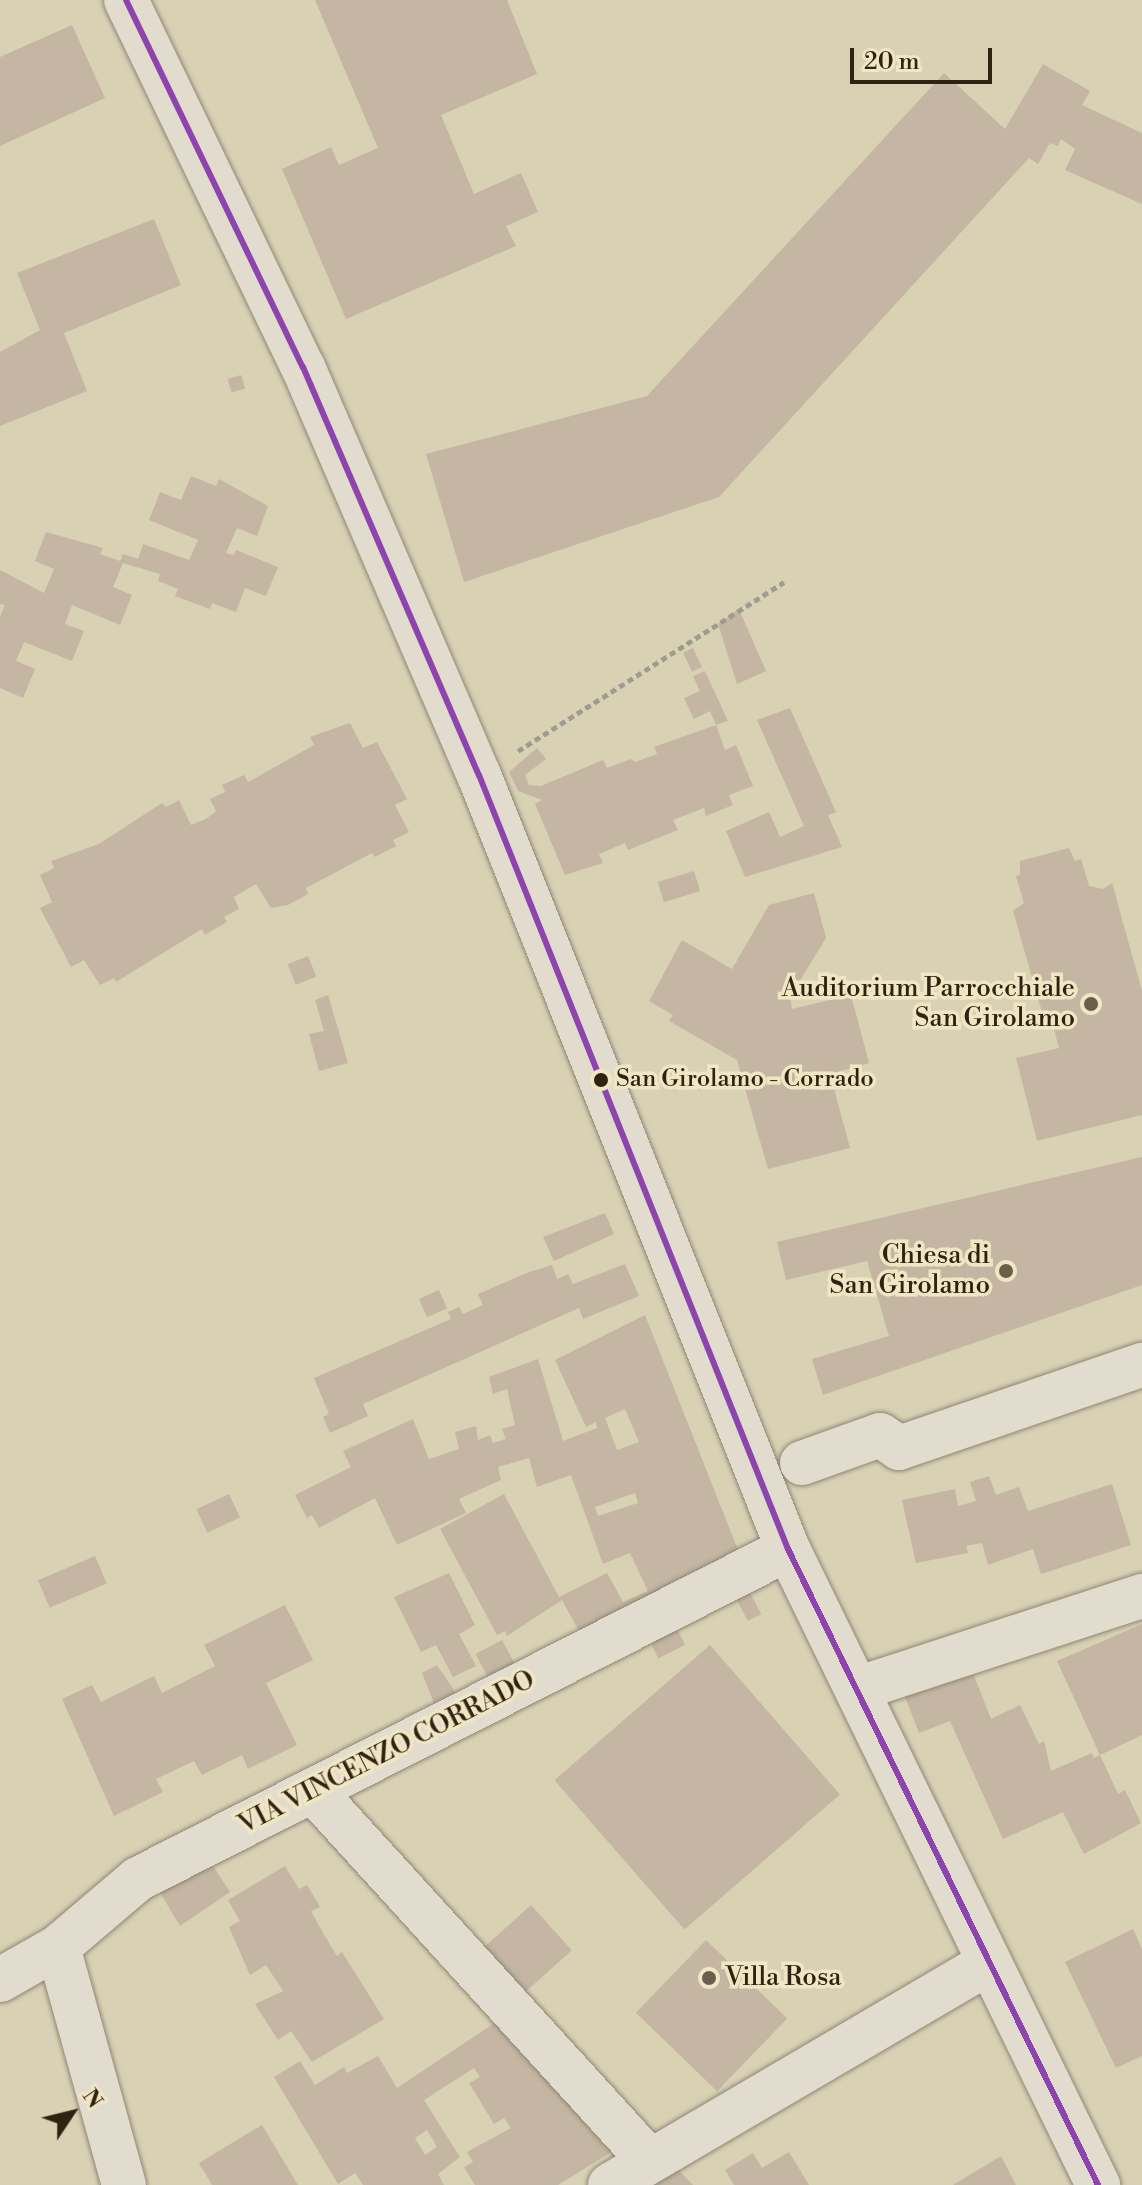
<!DOCTYPE html>
<html>
<head>
<meta charset="utf-8">
<style>
  body { margin:0 }
  #map { position:relative; width:1142px; height:2185px; overflow:hidden; background:#d9d1b4; font-family:"Libre Bodoni",serif }
  div>[style] { position:absolute }
  .building>* { inset:0; background:#c4b6a2; transform-origin:0 0 }
  .path>* { height:5px; margin-top:-2.5px; transform-origin:0; background:repeating-linear-gradient(90deg,#a09b8f 0 6px,transparent 0 10px) }
  .roads { filter:drop-shadow(0 0 2px #8e8775) drop-shadow(0 0 2px #8e8775) }
  .street>* { height:44px; margin:-22px; padding:0 22px; transform-origin:22px; border-radius:22px; background:#e1dcce }
  .bus-1>* { height:6px; margin:-3px; padding:0 3px; transform-origin:3px; border-radius:3px; background:#8e44ad }
  .dots>* { width:22px; height:22px; translate:-50% -50%; box-sizing:border-box; border:4px solid #f0e6c4; border-radius:50% }
  span { translate:-50% -50%; white-space:nowrap; text-align:center; line-height:1.15; -webkit-text-stroke:7px #f0e6c4; paint-order:stroke }
  .bus-label { font-size:24px; color:#2e2211 }
  .left { translate:0 -50%; text-align:left }
  .poi-label { font-size:26px; color:#2e2211 }
  .right { translate:-100% -50%; text-align:right }
  .street-label { font-size:26px; color:#2e2211 }
  .north { position:absolute; left:32px; top:2073px; width:80px; height:80px; -webkit-text-stroke:6px #f0e6c4; paint-order:stroke; rotate:55deg; font-size:22px; font-weight:700; line-height:32px; text-align:center; color:#2e2211 }
  .north::after { content:''; display:block; margin:auto; width:28px; height:36px; background:#2e2211; clip-path:polygon(50% 0,100% 100%,50% 72%,0 100%) }
  .scale { position:absolute; left:850px; top:48px; width:142px; height:36px; box-sizing:border-box; border:4px solid #2e2211; border-top:0; padding-left:10px; font-size:24px; line-height:28px; white-space:nowrap; color:#2e2211; -webkit-text-stroke:6px #f0e6c4; paint-order:stroke }
</style>
</head>
<body>
<div id="map">
  <div class="building">
    <i style="clip-path:polygon(315px 0,507px 0,537px 74px,441px 115px,474px 194px,521px 173px,538px 212px,506px 226px,516px 246px,346px 319px,282px 169px,331px 147px,339px 165px,378px 148px)"></i>
    <i style="clip-path:polygon(72px 25px,105px 98px,0 146px,0 57px)"></i>
    <i style="clip-path:polygon(1043px 64px,1090px 91px,1082px 105px,1142px 133px,1142px 204px,1065px 170px,1075px 149px,1061px 139px,1058px 146px,1050px 143px,1038px 164px,1029px 158px,719px 497px,464px 582px,426px 454px,647px 396px,944px 73px,1005px 129px)"></i>
    <i style="clip-path:polygon(154px 219px,181px 285px,64px 333px,87px 391px,0 426px,0 352px,40px 330px,17px 273px)"></i>
    <i style="left:241px;top:375px;width:14px;height:14px;rotate:73deg"></i>
    <i style="clip-path:polygon(191px 476px,216px 486px,219px 479px,268px 506px,257px 536px,237px 528px,226px 553px,234px 555px,236px 550px,278px 567px,266px 596px,245px 588px,236px 612px,212px 603px,210px 609px,175px 596px,178px 589px,158px 581px,160px 574px,123px 563px,113px 587px,132px 595px,120px 625px,72px 605px,65px 624px,84px 631px,72px 661px,24px 642px,16px 661px,35px 669px,23px 698px,0 688px,0 617px,5px 605px,0 604px,0 570px,44px 593px,54px 569px,35px 561px,46px 532px,103px 548px,100px 554px,120px 561px,123px 554px,138px 559px,143px 544px,189px 560px,198px 540px,149px 520px,160px 492px,181px 500px)"></i>
    <i style="clip-path:polygon(739px 609px,766px 671px,737px 684px,718px 624px)"></i>
    <i style="left:693px;top:648px;width:21px;height:11px;rotate:65deg"></i>
    <i style="clip-path:polygon(705px 671px,728px 721px,716px 725px,710px 711px,694px 719px,684px 698px,700px 691px,693px 676px)"></i>
    <i style="clip-path:polygon(790px 708px,836px 812px,828px 815px,842px 847px,745px 877px,726px 831px,769px 812px,780px 837px,804px 826px,757px 720px)"></i>
    <i style="clip-path:polygon(350px 723px,363px 748px,377px 742px,407px 799px,395px 805px,409px 832px,393px 840px,396px 846px,375px 857px,372px 853px,306px 888px,308px 894px,288px 905px,271px 908px,256px 884px,234px 897px,239px 909px,224px 917px,227px 922px,205px 935px,202px 929px,116px 982px,114px 978px,100px 985px,84px 960px,71px 967px,40px 908px,52px 902px,40px 875px,54px 868px,51px 861px,99px 844px,162px 803px,166px 807px,179px 800px,191px 825px,206px 819px,216px 811px,210px 799px,225px 792px,222px 785px,244px 775px,248px 782px,314px 745px,310px 737px)"></i>
    <i style="clip-path:polygon(716px 725px,725px 750px,736px 745px,753px 786px,729px 795px,733px 805px,706px 816px,704px 808px,673px 820px,678px 830px,628px 850px,625px 843px,599px 854px,603px 863px,565px 875px,535px 804px,542px 800px,518px 791px,509px 772px,537px 748px,546px 759px,525px 775px,529px 785px,541px 786px,603px 760px,607px 768px,631px 759px,635px 762px,657px 754px,654px 747px)"></i>
    <i style="clip-path:polygon(1069px 848px,1075px 861px,1081px 859px,1089px 886px,1103px 889px,1112px 883px,1142px 991px,1142px 1115px,1037px 1141px,1016px 1058px,1059px 1048px,1051px 1017px,1044px 1019px,1013px 911px,1024px 903px,1016px 876px,1020px 875px,1020px 861px)"></i>
    <i style="left:694px;top:871px;width:21px;height:38px;rotate:73deg"></i>
    <i style="clip-path:polygon(814px 893px,826px 938px,790px 997px,792px 1009px,851px 995px,869px 1063px,830px 1074px,850px 1148px,768px 1169px,737px 1060px,669px 1021px,673px 1015px,649px 1001px,682px 940px,732px 969px,769px 905px)"></i>
    <i style="left:308px;top:956px;width:22px;height:22px;rotate:68deg"></i>
    <i style="clip-path:polygon(328px 995px,348px 1063px,319px 1071px,309px 1034px,324px 1031px,315px 1000px)"></i>
    <i style="clip-path:polygon(1142px 1157px,1142px 1285px,823px 1395px,812px 1359px,889px 1336px,867px 1261px,786px 1280px,777px 1242px)"></i>
    <i style="clip-path:polygon(605px 1213px,614px 1234px,554px 1261px,543px 1237px)"></i>
    <i style="clip-path:polygon(625px 1264px,639px 1296px,583px 1319px,579px 1308px,363px 1404px,368px 1416px,330px 1433px,323px 1417px,329px 1414px,314px 1378px,451px 1319px,448px 1312px,459px 1307px,463px 1314px,483px 1305px,478px 1294px,529px 1272px,552px 1265px,557px 1279px,568px 1274px,573px 1284px)"></i>
    <i style="left:439px;top:1290px;width:20px;height:22px;rotate:66deg"></i>
    <i style="clip-path:polygon(evenodd,645px 1315px,740px 1555px,581px 1635px,562px 1600px,507px 1636px,505px 1631px,497px 1635px,440px 1529px,504px 1494px,559px 1597px,607px 1573px,623px 1602px,648px 1591px,630px 1553px,603px 1564px,571px 1475px,537px 1487px,529px 1458px,498px 1467px,501px 1480px,459px 1499px,466px 1513px,397px 1545px,375px 1498px,319px 1528px,312px 1515px,307px 1518px,295px 1495px,351px 1467px,343px 1451px,413px 1419px,429px 1459px,459px 1449px,455px 1432px,476px 1426px,478px 1440px,490px 1435px,493px 1443px,506px 1439px,502px 1429px,515px 1425px,507px 1389px,493px 1394px,489px 1377px,538px 1359px,563px 1441px,597px 1428px,596px 1422px,586px 1427px,555px 1360px,645px 1315px,625px 1409px,639px 1442px,617px 1450px,605px 1418px,625px 1409px,645px 1315px,635px 1493px,638px 1503px,598px 1516px,595px 1507px,635px 1493px)"></i>
    <i style="clip-path:polygon(989px 1476px,996px 1495px,1019px 1487px,1028px 1511px,1112px 1484px,1131px 1545px,1041px 1574px,1033px 1549px,988px 1565px,982px 1543px,966px 1546px,968px 1553px,916px 1563px,902px 1500px,955px 1489px,958px 1506px,976px 1501px,970px 1482px)"></i>
    <i style="left:229px;top:1494px;width:26px;height:36px;rotate:65deg"></i>
    <i style="left:95px;top:1556px;width:30px;height:62px;rotate:67deg"></i>
    <i style="clip-path:polygon(449px 1573px,475px 1625px,459px 1634px,476px 1666px,453px 1677px,436px 1645px,421px 1652px,394px 1597px)"></i>
    <i style="left:749px;top:1591px;width:26px;height:15px;rotate:62deg"></i>
    <i style="clip-path:polygon(285px 1605px,313px 1660px,266px 1683px,297px 1745px,248px 1769px,242px 1755px,202px 1775px,194px 1761px,156px 1779px,163px 1792px,114px 1816px,62px 1699px,92px 1685px,101px 1702px,154px 1676px,162px 1693px,215px 1666px,204px 1645px)"></i>
    <i style="clip-path:polygon(1142px 1624px,1142px 1735px,1100px 1755px,1118px 1794px,1125px 1790px,1141px 1823px,1084px 1854px,1063px 1812px,1003px 1839px,950px 1721px,919px 1733px,904px 1694px,971px 1668px,991px 1719px,1020px 1705px,1039px 1744px,1044px 1741px,1051px 1771px,1092px 1753px,1094px 1758px,1100px 1755px,1057px 1661px)"></i>
    <i style="left:676px;top:1627px;width:20px;height:30px;rotate:63deg"></i>
    <i style="left:502px;top:1640px;width:36px;height:30px;rotate:62deg"></i>
    <i style="left:710px;top:1645px;width:198px;height:206px;rotate:49deg"></i>
    <i style="clip-path:polygon(437px 1665px,456px 1693px,466px 1688px,471px 1697px,438px 1713px,422px 1673px)"></i>
    <i style="clip-path:polygon(210px 1861px,230px 1892px,180px 1926px,155px 1884px)"></i>
    <i style="clip-path:polygon(285px 1866px,299px 1889px,307px 1885px,320px 1907px,311px 1911px,323px 1933px,337px 1956px,342px 1952px,384px 2019px,312px 2062px,291px 2031px,278px 2040px,255px 2004px,283px 1991px,266px 1965px,250px 1975px,229px 1927px,240px 1921px,228px 1900px)"></i>
    <i style="left:531px;top:1905px;width:61px;height:62px;rotate:48deg"></i>
    <i style="clip-path:polygon(1133px 1929px,1142px 1949px,1142px 2056px,1116px 2068px,1065px 1962px)"></i>
    <i style="left:706px;top:1940px;width:113px;height:101px;rotate:44deg"></i>
    <i style="clip-path:polygon(evenodd,502px 2018px,613px 2151px,558px 2185px,475px 2185px,464px 2167px,473px 2162px,467px 2152px,511px 2128px,504px 2118px,494px 2124px,469px 2083px,480px 2077px,474px 2068px,424px 2100px,460px 2157px,438px 2174px,444px 2185px,363px 2185px,355px 2173px,338px 2184px,274px 2077px,300px 2061px,315px 2085px,344px 2067px,347px 2073px,378px 2056px,397px 2088px,502px 2018px,427px 2130px,437px 2147px,425px 2155px,415px 2138px,427px 2130px)"></i>
    <i style="clip-path:polygon(262px 2125px,298px 2185px,212px 2185px,199px 2163px)"></i>
    <i style="clip-path:polygon(789px 2152px,809px 2185px,734px 2185px,725px 2170px,753px 2153px,762px 2168px)"></i>
    <i style="clip-path:polygon(1001px 2156px,1016px 2185px,953px 2185px)"></i>
    <i style="clip-path:polygon(677px 2168px,693px 2185px,652px 2185px)"></i>
  </div>
  <div class="path">
    <i style="left:518px;top:751px;width:315px;rotate:-32.4deg"></i>
  </div>
  <div class="roads">
    <div class="street">
      <i style="left:126px;top:0;width:407px;rotate:64.3deg"></i>
      <i style="left:303px;top:367px;width:444px;rotate:66.7deg"></i>
      <i style="left:479px;top:775px;width:833px;rotate:68.24deg"></i>
      <i style="left:788px;top:1549px;width:708px;rotate:64.01deg"></i>
      <i style="left:802px;top:1463px;width:83px;rotate:-19.7deg"></i>
      <i style="left:880px;top:1435px;width:23px;rotate:34deg"></i>
      <i style="left:899px;top:1448px;width:257px;rotate:-18.9deg"></i>
      <i style="left:857px;top:1689px;width:300px;rotate:-18.1deg"></i>
      <i style="left:315px;top:1793px;width:495px;rotate:47.7deg"></i>
      <i style="left:58px;top:1947px;width:247px;rotate:74.5deg"></i>
      <i style="left:0;top:1980px;width:67px;rotate:-29.6deg"></i>
      <i style="left:58px;top:1947px;width:105px;rotate:-40.4deg"></i>
      <i style="left:138px;top:1879px;width:729px;rotate:-26.92deg"></i>
      <i style="left:610px;top:2185px;width:439px;rotate:-30.4deg"></i>
    </div>
  </div>
  <div class="bus-1">
    <i style="left:126px;top:0;width:407px;rotate:64.3deg"></i>
    <i style="left:303px;top:367px;width:444px;rotate:66.7deg"></i>
    <i style="left:479px;top:775px;width:833px;rotate:68.24deg"></i>
    <i style="left:788px;top:1549px;width:708px;rotate:64.01deg"></i>
  </div>
  <div class="dots">
    <i style="left:1091px;top:1004px;background:#6a5f4a"></i>
    <i style="left:601px;top:1080px;background:#2e2211"></i>
    <i style="left:1006px;top:1271px;background:#6a5f4a"></i>
    <i style="left:709px;top:1978px;background:#6a5f4a"></i>
  </div>
  <div class="bus-label">
    <span class="left" style="left:616px;top:1080px">San Girolamo - Corrado</span>
  </div>
  <div class="poi-label">
    <span class="right" style="left:1075px;top:1004px">Auditorium Parrocchiale<br>San Girolamo</span>
    <span class="right" style="left:990px;top:1271px">Chiesa di<br>San Girolamo</span>
    <span class="left" style="left:725px;top:1978px">Villa Rosa</span>
  </div>
  <div class="street-label">
    <span style="left:387px;top:1753px;rotate:-27deg">VIA VINCENZO CORRADO</span>
  </div>
  <div class="north">N</div>
  <div class="scale">20 m</div>
</div>
</body>
</html>
